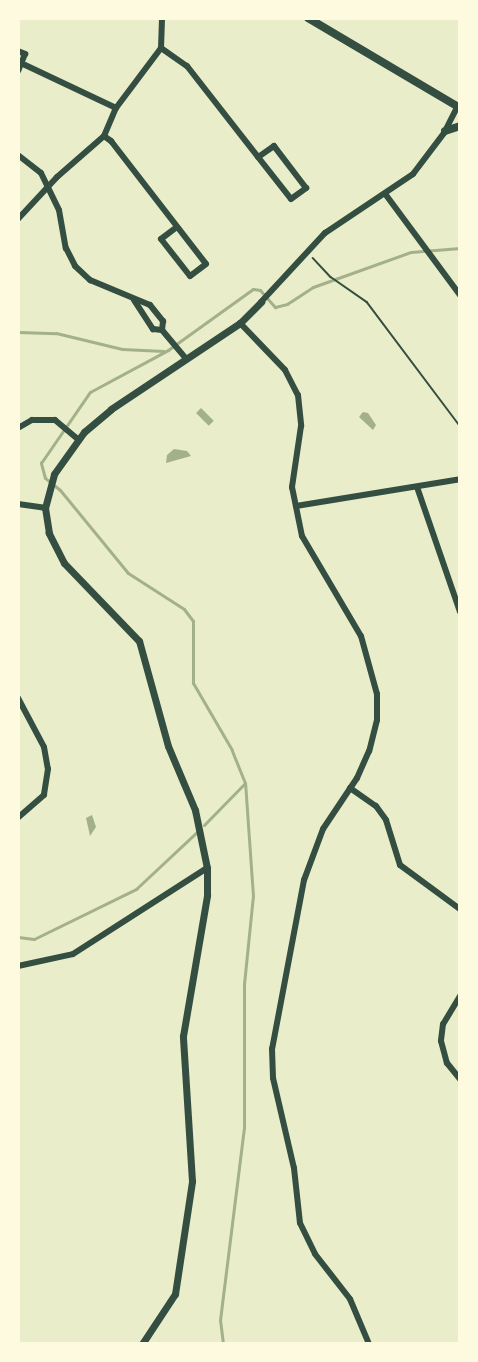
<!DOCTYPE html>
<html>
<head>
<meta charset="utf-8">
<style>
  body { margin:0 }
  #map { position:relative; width:478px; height:1362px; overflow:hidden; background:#e9edc9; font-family:"Fira Sans",sans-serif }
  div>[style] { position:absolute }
  .water>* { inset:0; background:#a3b18a; transform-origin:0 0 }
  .stream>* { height:3px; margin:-1.5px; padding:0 1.5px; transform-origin:1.5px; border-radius:1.5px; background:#a3b18a }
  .path>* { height:1.5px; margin:-0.75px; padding:0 0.75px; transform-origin:0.75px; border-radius:0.75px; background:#344e41 }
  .minor>* { height:6px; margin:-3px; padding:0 3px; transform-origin:3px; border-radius:3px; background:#344e41 }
  .tertiary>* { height:7px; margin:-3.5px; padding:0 3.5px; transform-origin:3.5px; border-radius:3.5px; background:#344e41 }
  .secondary>* { height:8px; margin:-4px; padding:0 4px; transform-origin:4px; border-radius:4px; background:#344e41 }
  span { translate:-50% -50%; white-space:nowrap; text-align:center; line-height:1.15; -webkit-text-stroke:4.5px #fefae0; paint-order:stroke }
  .frame { position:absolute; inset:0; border:20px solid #fefae0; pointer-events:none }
</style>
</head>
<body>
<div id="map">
  <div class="water">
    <i style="left:201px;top:408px;width:18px;height:7px;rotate:45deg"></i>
    <i style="clip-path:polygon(363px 412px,368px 413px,376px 425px,373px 430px,359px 417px)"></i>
    <i style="clip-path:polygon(174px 449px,187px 451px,191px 456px,166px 463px,167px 455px)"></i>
    <i style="clip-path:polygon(92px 815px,96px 827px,90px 836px,86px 818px)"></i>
  </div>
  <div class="stream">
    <i style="left:18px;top:332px;width:38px;rotate:2deg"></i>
    <i style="left:56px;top:333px;width:68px;rotate:13.6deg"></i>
    <i style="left:122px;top:349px;width:42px;rotate:2.7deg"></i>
    <i style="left:204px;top:825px;width:57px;rotate:-45.7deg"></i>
    <i style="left:18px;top:937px;width:16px;rotate:7deg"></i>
    <i style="left:34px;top:939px;width:114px;rotate:-26.1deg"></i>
    <i style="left:136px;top:889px;width:85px;rotate:-43.1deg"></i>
    <i style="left:223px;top:1344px;width:24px;rotate:-97deg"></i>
    <i style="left:220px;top:1320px;width:193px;rotate:-82.9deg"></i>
    <i style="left:244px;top:1128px;width:144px;rotate:-90deg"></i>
    <i style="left:244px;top:984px;width:88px;rotate:-84.2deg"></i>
    <i style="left:253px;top:896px;width:113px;rotate:-94deg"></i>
    <i style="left:245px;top:783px;width:35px;rotate:-112deg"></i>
    <i style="left:232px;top:750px;width:78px;rotate:-120.2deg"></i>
    <i style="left:193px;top:683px;width:62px;rotate:-90deg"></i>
    <i style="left:193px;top:621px;width:15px;rotate:-127deg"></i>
    <i style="left:184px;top:609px;width:67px;rotate:-147.3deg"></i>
    <i style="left:128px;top:573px;width:107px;rotate:-129.3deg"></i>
    <i style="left:60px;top:490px;width:19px;rotate:-141deg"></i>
    <i style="left:45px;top:478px;width:16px;rotate:-105deg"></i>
    <i style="left:41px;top:463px;width:86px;rotate:-55.4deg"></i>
    <i style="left:90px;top:392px;width:89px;rotate:-28.3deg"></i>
    <i style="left:168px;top:350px;width:105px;rotate:-35.7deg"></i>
    <i style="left:253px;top:289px;width:7px;rotate:8deg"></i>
    <i style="left:260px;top:290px;width:23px;rotate:49deg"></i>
    <i style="left:275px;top:307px;width:12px;rotate:-14deg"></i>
    <i style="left:287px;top:304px;width:31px;rotate:-33deg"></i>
    <i style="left:313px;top:287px;width:104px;rotate:-19.7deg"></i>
    <i style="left:411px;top:252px;width:49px;rotate:-4.7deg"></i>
  </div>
  <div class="path">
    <i style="left:313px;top:258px;width:26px;rotate:47deg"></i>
    <i style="left:331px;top:277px;width:44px;rotate:34.8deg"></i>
    <i style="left:367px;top:302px;width:155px;rotate:53.1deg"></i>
  </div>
  <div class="minor">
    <i style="left:161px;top:48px;width:32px;rotate:35deg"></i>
    <i style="left:187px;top:66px;width:115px;rotate:52deg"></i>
    <i style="left:258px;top:157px;width:53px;rotate:51.8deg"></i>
    <i style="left:291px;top:199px;width:19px;rotate:-36deg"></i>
    <i style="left:306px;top:188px;width:53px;rotate:-127.3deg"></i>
    <i style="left:274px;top:146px;width:19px;rotate:145deg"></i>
    <i style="left:18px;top:51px;width:8px;rotate:23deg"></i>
    <i style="left:25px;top:54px;width:18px;rotate:112deg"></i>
    <i style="left:23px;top:64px;width:103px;rotate:25.3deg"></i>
    <i style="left:104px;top:136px;width:9px;rotate:36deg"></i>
    <i style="left:111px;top:141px;width:155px;rotate:52.3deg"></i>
    <i style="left:206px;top:264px;width:20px;rotate:143deg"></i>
    <i style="left:190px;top:276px;width:47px;rotate:-128.1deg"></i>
    <i style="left:161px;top:239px;width:20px;rotate:-37deg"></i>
    <i style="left:18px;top:155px;width:29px;rotate:38deg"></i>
    <i style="left:41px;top:173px;width:41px;rotate:64.1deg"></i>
    <i style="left:59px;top:210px;width:39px;rotate:80deg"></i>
    <i style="left:66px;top:248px;width:20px;rotate:63deg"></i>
    <i style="left:75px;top:266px;width:21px;rotate:43deg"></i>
    <i style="left:90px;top:280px;width:65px;rotate:22.6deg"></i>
    <i style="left:150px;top:305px;width:21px;rotate:51deg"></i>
    <i style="left:163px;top:321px;width:9px;rotate:96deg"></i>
    <i style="left:386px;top:195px;width:124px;rotate:53.5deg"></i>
    <i style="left:18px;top:219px;width:57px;rotate:-47.1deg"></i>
    <i style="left:57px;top:177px;width:62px;rotate:-41.1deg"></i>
    <i style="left:104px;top:136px;width:30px;rotate:-67deg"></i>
    <i style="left:116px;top:108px;width:75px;rotate:-53.1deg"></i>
    <i style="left:161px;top:48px;width:30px;rotate:-88deg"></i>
    <i style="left:134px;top:300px;width:35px;rotate:57deg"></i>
    <i style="left:153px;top:329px;width:9px;rotate:6deg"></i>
    <i style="left:162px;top:330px;width:38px;rotate:50deg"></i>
    <i style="left:261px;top:302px;width:94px;rotate:-47.2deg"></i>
    <i style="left:325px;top:233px;width:106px;rotate:-33.8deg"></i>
    <i style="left:413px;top:174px;width:51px;rotate:-52.9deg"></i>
    <i style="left:444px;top:133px;width:29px;rotate:-63deg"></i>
    <i style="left:240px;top:323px;width:65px;rotate:46.2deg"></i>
    <i style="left:285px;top:370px;width:28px;rotate:63deg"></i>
    <i style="left:298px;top:395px;width:31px;rotate:84deg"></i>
    <i style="left:301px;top:426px;width:62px;rotate:98.4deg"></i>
    <i style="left:292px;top:487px;width:50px;rotate:78.5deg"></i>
    <i style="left:302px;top:536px;width:116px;rotate:59.5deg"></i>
    <i style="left:361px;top:636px;width:60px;rotate:74.6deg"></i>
    <i style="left:377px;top:694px;width:26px;rotate:90deg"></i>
    <i style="left:377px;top:720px;width:32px;rotate:104deg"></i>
    <i style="left:369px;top:751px;width:30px;rotate:114deg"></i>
    <i style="left:357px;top:778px;width:61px;rotate:123.7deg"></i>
    <i style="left:323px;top:829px;width:54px;rotate:110.4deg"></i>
    <i style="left:304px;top:880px;width:172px;rotate:100.7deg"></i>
    <i style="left:272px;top:1049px;width:29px;rotate:88deg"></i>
    <i style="left:273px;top:1078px;width:92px;rotate:76.9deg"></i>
    <i style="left:294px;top:1168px;width:55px;rotate:83.8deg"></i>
    <i style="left:300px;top:1223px;width:34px;rotate:64deg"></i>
    <i style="left:315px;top:1254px;width:57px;rotate:52.1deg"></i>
    <i style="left:350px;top:1299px;width:49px;rotate:67.1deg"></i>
    <i style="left:18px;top:428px;width:16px;rotate:-30deg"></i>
    <i style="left:32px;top:420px;width:23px"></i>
    <i style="left:55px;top:420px;width:30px;rotate:40deg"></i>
    <i style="left:417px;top:487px;width:132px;rotate:71deg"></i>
    <i style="left:18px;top:504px;width:27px;rotate:8deg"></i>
    <i style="left:296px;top:506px;width:166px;rotate:-9.3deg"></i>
    <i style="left:18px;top:698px;width:55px;rotate:62deg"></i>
    <i style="left:44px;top:747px;width:22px;rotate:80deg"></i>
    <i style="left:48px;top:769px;width:26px;rotate:99deg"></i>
    <i style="left:44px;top:795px;width:35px;rotate:139deg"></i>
    <i style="left:350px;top:788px;width:32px;rotate:35deg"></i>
    <i style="left:376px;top:806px;width:17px;rotate:54deg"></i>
    <i style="left:386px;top:820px;width:47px;rotate:72.7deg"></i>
    <i style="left:400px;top:865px;width:74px;rotate:36.3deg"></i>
    <i style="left:18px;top:966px;width:56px;rotate:-12.3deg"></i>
    <i style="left:73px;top:954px;width:159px;rotate:-32.7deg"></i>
    <i style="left:460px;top:996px;width:33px;rotate:121deg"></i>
    <i style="left:443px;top:1024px;width:17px;rotate:97deg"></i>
    <i style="left:441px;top:1041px;width:23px;rotate:75deg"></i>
    <i style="left:447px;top:1063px;width:21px;rotate:51deg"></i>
  </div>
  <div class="tertiary">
    <i style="left:142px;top:1344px;width:60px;rotate:-56.6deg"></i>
    <i style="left:175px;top:1294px;width:114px;rotate:-81.4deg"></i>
    <i style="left:192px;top:1181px;width:145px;rotate:-93.6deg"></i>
    <i style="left:183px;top:1036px;width:143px;rotate:-80.3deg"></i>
    <i style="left:207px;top:895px;width:27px;rotate:-90deg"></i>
    <i style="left:207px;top:868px;width:59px;rotate:-101.7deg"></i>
    <i style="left:195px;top:810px;width:69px;rotate:-112.9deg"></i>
    <i style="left:168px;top:746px;width:109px;rotate:-105.4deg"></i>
    <i style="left:139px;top:641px;width:108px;rotate:-133.9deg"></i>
    <i style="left:64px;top:563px;width:34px;rotate:-117deg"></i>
    <i style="left:49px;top:533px;width:25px;rotate:-99deg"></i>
    <i style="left:45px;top:508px;width:35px;rotate:-75deg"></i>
    <i style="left:54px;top:474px;width:52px;rotate:-54.5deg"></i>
    <i style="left:84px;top:432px;width:35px;rotate:-40deg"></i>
    <i style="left:111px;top:409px;width:155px;rotate:-33.7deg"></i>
    <i style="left:240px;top:323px;width:30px;rotate:-45deg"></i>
  </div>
  <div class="secondary">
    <i style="left:308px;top:18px;width:177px;rotate:30.6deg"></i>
    <i style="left:445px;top:131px;width:16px;rotate:-18deg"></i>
  </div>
  <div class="frame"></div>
</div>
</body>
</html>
